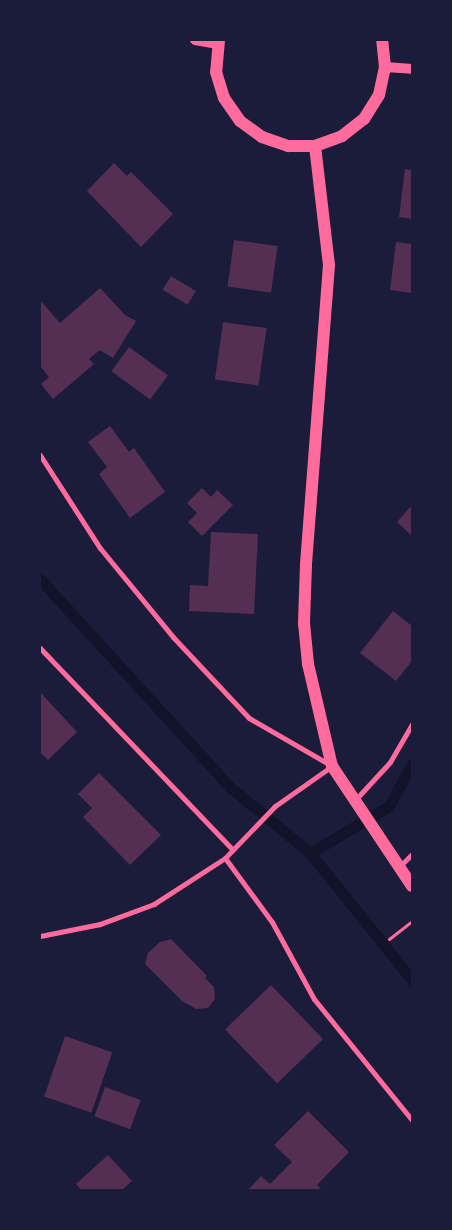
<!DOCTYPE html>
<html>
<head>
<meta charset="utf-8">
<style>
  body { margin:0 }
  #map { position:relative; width:452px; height:1230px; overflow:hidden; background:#1b1b3a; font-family:"Work Sans",sans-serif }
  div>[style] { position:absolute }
  .stream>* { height:11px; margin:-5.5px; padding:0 5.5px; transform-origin:5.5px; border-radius:5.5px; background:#12122b }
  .building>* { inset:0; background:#542f53; transform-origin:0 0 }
  .path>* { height:3px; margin:-1.5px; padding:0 1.5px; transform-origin:1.5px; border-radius:1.5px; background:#ff6b9d }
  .minor>* { height:5px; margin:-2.5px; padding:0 2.5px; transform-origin:2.5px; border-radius:2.5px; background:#ff6b9d }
  .secondary>* { height:10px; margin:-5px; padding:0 5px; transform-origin:5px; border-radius:5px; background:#ff6b9d }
  .primary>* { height:12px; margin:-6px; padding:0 6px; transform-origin:6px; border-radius:6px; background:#ff6b9d }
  span { translate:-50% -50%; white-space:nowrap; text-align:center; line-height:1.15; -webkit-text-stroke:5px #1b1b3a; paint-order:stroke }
  .frame { position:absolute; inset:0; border:41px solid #1b1b3a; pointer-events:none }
</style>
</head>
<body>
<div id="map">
  <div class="stream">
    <i style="left:40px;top:579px;width:282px;rotate:47.6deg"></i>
    <i style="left:230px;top:787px;width:104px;rotate:39.5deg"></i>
    <i style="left:310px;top:853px;width:163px;rotate:51.2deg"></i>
    <i style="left:310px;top:853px;width:92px;rotate:-30.7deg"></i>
    <i style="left:389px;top:806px;width:48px;rotate:-61.3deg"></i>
  </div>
  <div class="building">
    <i style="clip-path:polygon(114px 163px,127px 176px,131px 172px,173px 214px,141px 247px,87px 191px)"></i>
    <i style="clip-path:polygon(405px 169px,412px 170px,412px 219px,399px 217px)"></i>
    <i style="left:234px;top:240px;width:44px;height:47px;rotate:8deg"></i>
    <i style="clip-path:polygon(396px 242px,412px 244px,412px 293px,390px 290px)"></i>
    <i style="left:171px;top:276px;width:29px;height:16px;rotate:31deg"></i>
    <i style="clip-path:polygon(100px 288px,125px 315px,136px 321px,113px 358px,100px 350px,89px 359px,94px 364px,53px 399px,41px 384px,49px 377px,40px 366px,40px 300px,60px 323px)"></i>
    <i style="left:223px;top:322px;width:44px;height:58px;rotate:8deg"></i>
    <i style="left:129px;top:347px;width:48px;height:30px;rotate:36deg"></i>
    <i style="clip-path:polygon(110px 426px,129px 452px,134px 448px,165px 492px,130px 518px,99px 474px,107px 467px,88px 442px)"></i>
    <i style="clip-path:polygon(202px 488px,211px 497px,217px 490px,233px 505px,202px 536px,188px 522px,197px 513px,187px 503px)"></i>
    <i style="clip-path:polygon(412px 505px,412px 536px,397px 522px)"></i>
    <i style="clip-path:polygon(211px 532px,258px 534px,254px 614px,189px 611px,190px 585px,208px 586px)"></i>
    <i style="clip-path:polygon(393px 611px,412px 626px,412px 661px,396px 681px,360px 653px)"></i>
    <i style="clip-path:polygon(40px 692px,77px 732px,48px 760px,40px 752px)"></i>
    <i style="clip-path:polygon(99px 773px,161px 835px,130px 865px,83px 817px,92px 808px,78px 794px)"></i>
    <i style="clip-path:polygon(171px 939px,207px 976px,205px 978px,214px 987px,215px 999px,208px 1008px,196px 1009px,182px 1001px,145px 964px,148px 953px,160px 942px)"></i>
    <i style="left:271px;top:985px;width:75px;height:64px;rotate:46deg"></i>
    <i style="left:65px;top:1036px;width:50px;height:64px;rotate:19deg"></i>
    <i style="left:105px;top:1087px;width:38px;height:31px;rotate:20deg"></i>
    <i style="clip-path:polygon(308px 1111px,349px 1152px,317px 1185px,322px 1190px,248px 1190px,261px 1176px,270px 1184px,292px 1162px,274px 1145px)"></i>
    <i style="clip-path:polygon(108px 1155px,132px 1181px,122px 1190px,81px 1190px,76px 1184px)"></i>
  </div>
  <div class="path">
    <i style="left:389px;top:939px;width:29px;rotate:-38deg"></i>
  </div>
  <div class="minor">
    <i style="left:40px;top:455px;width:111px;rotate:57.2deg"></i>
    <i style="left:100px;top:548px;width:115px;rotate:50.6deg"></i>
    <i style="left:173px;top:637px;width:111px;rotate:46.8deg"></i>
    <i style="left:249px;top:718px;width:96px;rotate:30deg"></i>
    <i style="left:332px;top:766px;width:70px;rotate:144.9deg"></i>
    <i style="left:275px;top:806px;width:72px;rotate:133.9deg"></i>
    <i style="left:225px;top:858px;width:85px;rotate:147.1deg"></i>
    <i style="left:154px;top:904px;width:58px;rotate:159.7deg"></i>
    <i style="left:100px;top:924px;width:61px;rotate:168.7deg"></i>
    <i style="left:40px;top:648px;width:278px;rotate:46.3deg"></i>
    <i style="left:356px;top:799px;width:50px;rotate:-47.4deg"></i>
    <i style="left:390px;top:762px;width:44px;rotate:-59.9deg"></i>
    <i style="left:225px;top:858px;width:79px;rotate:53.7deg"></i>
    <i style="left:272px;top:922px;width:88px;rotate:61.4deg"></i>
    <i style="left:314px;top:999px;width:156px;rotate:51deg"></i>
    <i style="left:400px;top:866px;width:17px;rotate:-45deg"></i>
  </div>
  <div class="secondary">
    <i style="left:195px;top:40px;width:22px;rotate:10deg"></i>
    <i style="left:385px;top:67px;width:27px;rotate:4deg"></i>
  </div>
  <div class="primary">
    <i style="left:219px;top:40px;width:32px;rotate:95deg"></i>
    <i style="left:216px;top:72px;width:27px;rotate:73deg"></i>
    <i style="left:224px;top:98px;width:28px;rotate:55deg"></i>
    <i style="left:240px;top:121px;width:27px;rotate:36deg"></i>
    <i style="left:262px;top:137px;width:28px;rotate:19deg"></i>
    <i style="left:288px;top:146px;width:27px"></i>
    <i style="left:315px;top:146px;width:29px;rotate:-20deg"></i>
    <i style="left:342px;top:136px;width:28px;rotate:-38deg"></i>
    <i style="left:364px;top:119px;width:28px;rotate:-58deg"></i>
    <i style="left:379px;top:95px;width:29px;rotate:-78deg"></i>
    <i style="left:385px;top:67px;width:27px;rotate:-96deg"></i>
    <i style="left:315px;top:146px;width:120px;rotate:83.3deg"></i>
    <i style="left:329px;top:265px;width:301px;rotate:94.4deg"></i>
    <i style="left:306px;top:565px;width:58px;rotate:92deg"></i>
    <i style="left:304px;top:623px;width:41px;rotate:84.4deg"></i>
    <i style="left:308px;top:664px;width:105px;rotate:76.8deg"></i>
    <i style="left:332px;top:766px;width:144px;rotate:56.3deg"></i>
  </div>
  <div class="frame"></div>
</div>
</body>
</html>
